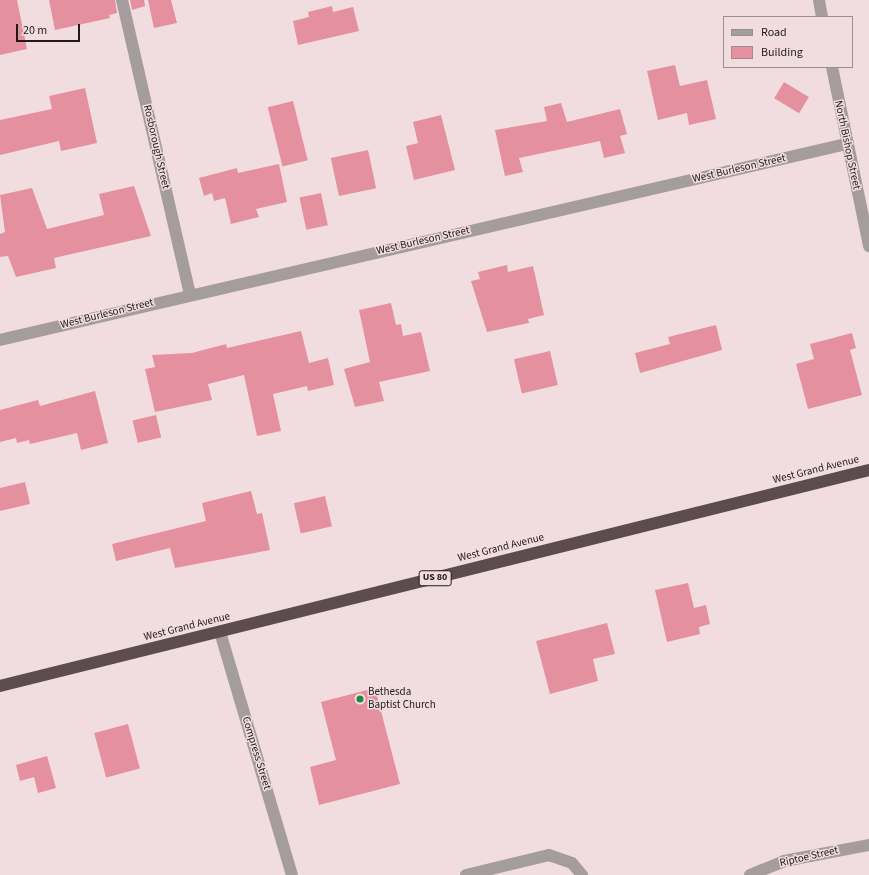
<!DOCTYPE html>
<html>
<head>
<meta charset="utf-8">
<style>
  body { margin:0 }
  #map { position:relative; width:869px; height:875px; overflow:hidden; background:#f1dde0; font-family:"Source Sans 3",sans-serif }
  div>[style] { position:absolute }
  .building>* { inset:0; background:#e4909f; transform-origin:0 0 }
  .street>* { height:12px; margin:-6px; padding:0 6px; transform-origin:6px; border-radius:6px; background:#a49c9d }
  .highway>* { height:12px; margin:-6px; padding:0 6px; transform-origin:6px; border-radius:6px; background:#5c4c4f }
  .dots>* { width:11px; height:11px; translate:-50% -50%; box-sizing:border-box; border:2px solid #f1dde0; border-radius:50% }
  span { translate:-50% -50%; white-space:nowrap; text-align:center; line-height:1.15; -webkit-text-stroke:3px #f1dde0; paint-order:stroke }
  .shield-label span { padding:1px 3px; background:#f1dde0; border:1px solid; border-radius:3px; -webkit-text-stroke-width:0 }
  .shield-label { font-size:10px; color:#20191a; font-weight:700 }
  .street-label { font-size:11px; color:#20191a }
  .poi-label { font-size:11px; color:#20191a }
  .left { translate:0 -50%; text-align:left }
  .legend { position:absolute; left:723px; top:16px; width:130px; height:52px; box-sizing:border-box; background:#f1dde0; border:1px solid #9d8f91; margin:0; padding:5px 7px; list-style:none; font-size:12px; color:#20191a }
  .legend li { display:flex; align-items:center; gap:8px; height:20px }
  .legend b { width:20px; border:1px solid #9d8f91 }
  .scale { position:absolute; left:16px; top:24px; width:64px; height:18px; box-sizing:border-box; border:2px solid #20191a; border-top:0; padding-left:5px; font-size:12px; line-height:14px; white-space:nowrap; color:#20191a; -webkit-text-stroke:3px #f1dde0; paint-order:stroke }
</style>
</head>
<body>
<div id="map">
  <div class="building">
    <i style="clip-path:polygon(0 0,17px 0,27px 49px,0 55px)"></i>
    <i style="clip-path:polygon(49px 0,115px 0,117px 13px,109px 15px,110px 18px,55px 30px)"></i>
    <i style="clip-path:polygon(130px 0,144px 0,145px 6px,132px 10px)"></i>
    <i style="clip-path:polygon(148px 0,171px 0,177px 23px,154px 28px)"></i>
    <i style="clip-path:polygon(332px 6px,333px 12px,353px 7px,359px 31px,298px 45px,293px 21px,309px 17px,308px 12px)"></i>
    <i style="clip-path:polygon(675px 65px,680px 86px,707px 80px,716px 119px,689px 125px,687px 113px,658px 120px,647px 71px)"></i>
    <i style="left:784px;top:82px;width:29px;height:19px;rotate:31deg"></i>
    <i style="clip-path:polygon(85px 88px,97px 143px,61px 151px,59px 141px,0 155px,0 120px,52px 109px,49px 96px)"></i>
    <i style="left:293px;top:101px;width:61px;height:26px;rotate:76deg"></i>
    <i style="clip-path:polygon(561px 103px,567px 122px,620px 109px,627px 134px,620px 136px,625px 153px,604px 158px,600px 141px,519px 158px,523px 172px,505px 176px,495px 130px,547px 121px,544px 107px)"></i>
    <i style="clip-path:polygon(441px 115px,455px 170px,414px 180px,406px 146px,418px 143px,413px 122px)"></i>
    <i style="left:368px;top:150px;width:39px;height:38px;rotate:78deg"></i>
    <i style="clip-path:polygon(279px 164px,287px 202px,256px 209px,259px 217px,231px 224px,225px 198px,214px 201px,212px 193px,204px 196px,199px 178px,237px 168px,238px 173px)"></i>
    <i style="clip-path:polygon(134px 186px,151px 236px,54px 258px,56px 268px,16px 277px,8px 256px,0 257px,0 234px,5px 232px,0 195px,32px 188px,47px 229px,104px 215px,99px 194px)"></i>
    <i style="left:321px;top:193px;width:33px;height:22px;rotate:78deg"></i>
    <i style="clip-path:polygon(507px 265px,508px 272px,533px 266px,544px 315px,528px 319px,529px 323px,487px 332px,471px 281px,480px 279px,478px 272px)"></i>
    <i style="clip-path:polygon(391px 303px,396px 325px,401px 324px,403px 336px,421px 332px,430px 371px,379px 382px,384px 401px,355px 407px,344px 369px,370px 362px,359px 310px)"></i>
    <i style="clip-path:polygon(716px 325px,722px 350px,640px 373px,635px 353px,670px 344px,668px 337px)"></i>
    <i style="clip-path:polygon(301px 331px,309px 363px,328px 358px,334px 385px,308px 391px,307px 386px,273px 394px,281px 431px,257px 436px,244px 375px,208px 384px,212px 400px,155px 412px,145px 369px,155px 367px,152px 355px,192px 353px,226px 344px,227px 348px)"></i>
    <i style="clip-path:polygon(852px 333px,856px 348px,850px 350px,862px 395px,808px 409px,796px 364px,814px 359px,810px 344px)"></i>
    <i style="left:550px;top:351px;width:35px;height:37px;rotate:77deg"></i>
    <i style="clip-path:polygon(95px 391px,108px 443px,81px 450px,77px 433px,30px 444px,29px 440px,17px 443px,16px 438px,0 442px,0 410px,38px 400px,40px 406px)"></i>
    <i style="left:156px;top:415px;width:23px;height:24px;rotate:77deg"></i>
    <i style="clip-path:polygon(25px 482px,30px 504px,0 511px,0 488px)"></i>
    <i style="clip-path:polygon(251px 491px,257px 514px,262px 513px,270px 550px,175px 568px,170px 548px,116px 561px,112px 544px,206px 521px,202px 503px)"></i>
    <i style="left:325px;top:496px;width:31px;height:32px;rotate:77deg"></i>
    <i style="clip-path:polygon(688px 583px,694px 608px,706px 605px,710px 624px,699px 627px,700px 634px,667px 642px,655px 590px)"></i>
    <i style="clip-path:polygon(607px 623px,615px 654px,593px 659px,598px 681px,550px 694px,536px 641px)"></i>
    <i style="clip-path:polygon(375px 688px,400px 784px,319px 805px,310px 767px,336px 760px,321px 702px)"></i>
    <i style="left:128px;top:724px;width:46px;height:35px;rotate:75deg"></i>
    <i style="clip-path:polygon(47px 756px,56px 788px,38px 793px,34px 777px,20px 781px,16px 765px)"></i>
  </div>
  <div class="street">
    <i style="left:122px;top:0;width:303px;rotate:77deg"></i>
    <i style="left:819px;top:0;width:17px;rotate:80deg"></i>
    <i style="left:832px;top:67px;width:183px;rotate:78.3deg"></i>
    <i style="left:0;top:340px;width:868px;rotate:-13.04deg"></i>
    <i style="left:220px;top:632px;width:253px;rotate:73.5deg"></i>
    <i style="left:466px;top:875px;width:85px;rotate:-13.5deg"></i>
    <i style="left:549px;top:855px;width:24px;rotate:19deg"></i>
    <i style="left:572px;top:863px;width:16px;rotate:50deg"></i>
    <i style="left:750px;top:875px;width:37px;rotate:-22deg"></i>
    <i style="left:784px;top:861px;width:86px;rotate:-10.7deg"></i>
  </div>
  <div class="highway">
    <i style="left:0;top:686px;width:895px;rotate:-13.96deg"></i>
  </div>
  <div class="dots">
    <i style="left:360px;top:699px;background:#1c8940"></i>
  </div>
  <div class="shield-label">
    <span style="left:435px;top:578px">US 80</span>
  </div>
  <div class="street-label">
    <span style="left:847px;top:145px;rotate:78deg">North Bishop Street</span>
    <span style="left:156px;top:147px;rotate:77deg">Rosborough Street</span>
    <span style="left:739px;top:169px;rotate:-13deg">West Burleson Street</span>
    <span style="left:423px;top:241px;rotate:-13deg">West Burleson Street</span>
    <span style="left:107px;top:314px;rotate:-14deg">West Burleson Street</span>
    <span style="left:816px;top:470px;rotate:-14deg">West Grand Avenue</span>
    <span style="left:501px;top:548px;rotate:-14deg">West Grand Avenue</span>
    <span style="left:187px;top:627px;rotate:-14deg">West Grand Avenue</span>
    <span style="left:256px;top:753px;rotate:73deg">Compress Street</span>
    <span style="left:809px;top:857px;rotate:-13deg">Riptoe Street</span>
  </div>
  <div class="poi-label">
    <span class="left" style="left:368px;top:699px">Bethesda<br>Baptist Church</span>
  </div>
  <ul class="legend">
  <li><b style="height:5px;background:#a49c9d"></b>Road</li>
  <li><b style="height:11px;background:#e4909f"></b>Building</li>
  </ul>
  <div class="scale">20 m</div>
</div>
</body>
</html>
